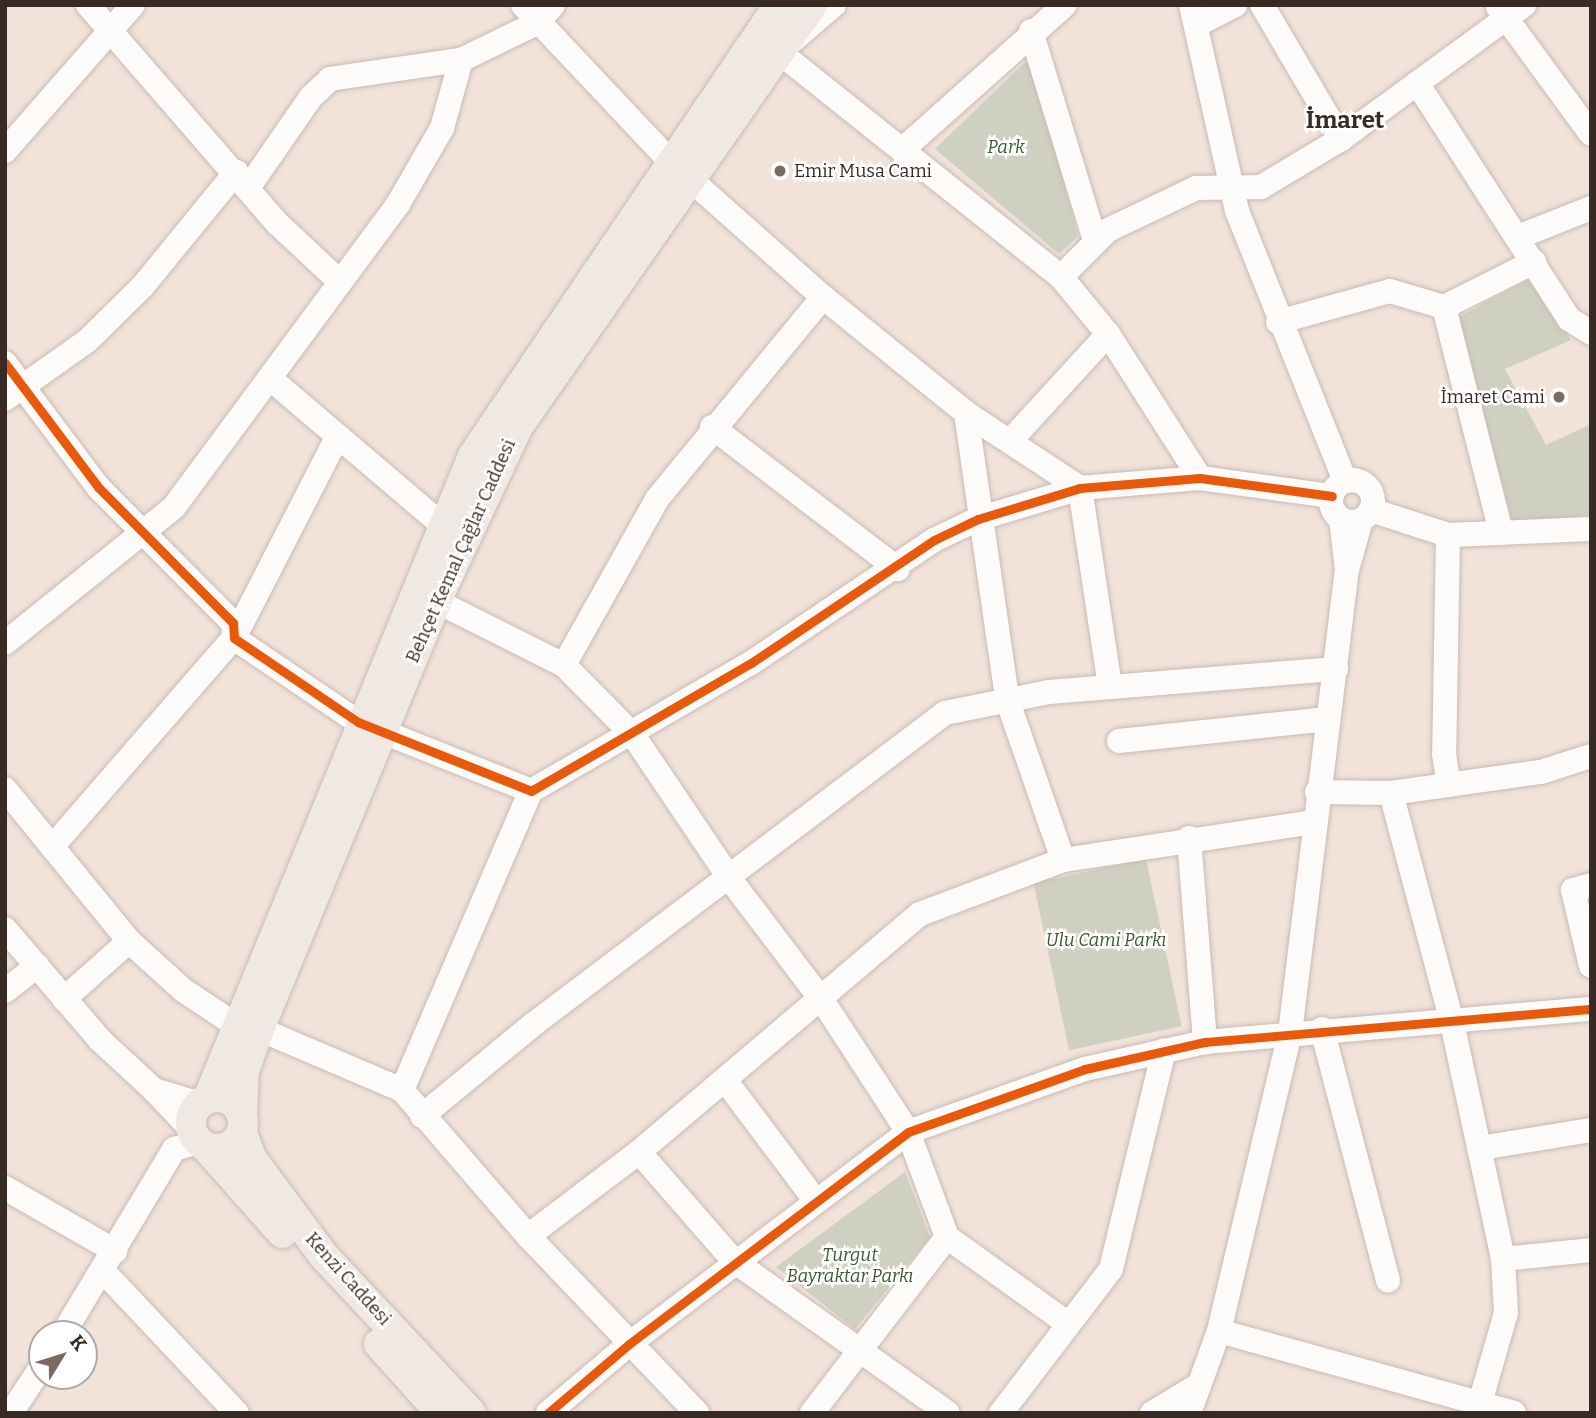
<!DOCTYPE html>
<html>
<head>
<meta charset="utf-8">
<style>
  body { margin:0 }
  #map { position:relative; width:1596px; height:1418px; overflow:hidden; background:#f1e2da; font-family:Bitter,serif }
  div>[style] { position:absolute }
  .green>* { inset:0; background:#cfd0c2; transform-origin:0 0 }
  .roads { filter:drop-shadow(0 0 2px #c8bbb4) drop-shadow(0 0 2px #c8bbb4) }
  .minor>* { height:24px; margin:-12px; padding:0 12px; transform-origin:12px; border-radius:12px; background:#fdfbf9 }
  .minor>.ring { margin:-12px; padding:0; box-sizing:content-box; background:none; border:24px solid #fdfbf9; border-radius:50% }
  .major>* { height:30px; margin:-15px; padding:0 15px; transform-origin:15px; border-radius:15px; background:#f0e8e2 }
  .major>.ring { margin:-15px; padding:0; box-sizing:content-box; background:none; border:30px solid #f0e8e2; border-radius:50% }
  .cycleway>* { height:9px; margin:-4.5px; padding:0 4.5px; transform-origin:4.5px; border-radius:4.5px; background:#e8590c }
  .dots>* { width:19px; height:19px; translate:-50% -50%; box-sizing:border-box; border:4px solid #fff; border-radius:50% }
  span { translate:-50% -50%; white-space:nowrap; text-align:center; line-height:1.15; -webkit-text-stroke:5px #fff; paint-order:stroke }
  .park-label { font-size:18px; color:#3c5931; font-style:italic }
  .poi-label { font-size:18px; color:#382b24 }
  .left { translate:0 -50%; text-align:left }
  .right { translate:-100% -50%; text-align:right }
  .street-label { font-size:18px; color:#382b24 }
  .district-label { font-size:24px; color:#382b24; font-weight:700 }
  .frame { position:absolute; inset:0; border:7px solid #382b24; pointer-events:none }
  .north { position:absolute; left:28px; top:1320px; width:70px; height:70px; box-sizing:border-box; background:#fff; border:2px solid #afaaa7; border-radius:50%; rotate:52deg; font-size:19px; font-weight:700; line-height:28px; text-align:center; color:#382b24 }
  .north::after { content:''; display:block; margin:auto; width:24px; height:32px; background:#796b64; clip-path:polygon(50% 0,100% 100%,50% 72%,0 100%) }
</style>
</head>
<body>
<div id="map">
  <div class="green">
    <i style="clip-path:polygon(1025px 62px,1033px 69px,1078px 236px,1059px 254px,935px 149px)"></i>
    <i style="clip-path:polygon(1531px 278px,1571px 340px,1505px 369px,1546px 445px,1591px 424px,1591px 515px,1513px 524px,1457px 318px)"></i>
    <i style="left:1146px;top:859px;width:171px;height:115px;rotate:78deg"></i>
    <i style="clip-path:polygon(905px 1172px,930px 1237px,855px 1329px,776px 1267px)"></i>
  </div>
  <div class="roads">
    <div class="minor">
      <i style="left:88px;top:5px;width:290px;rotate:49.1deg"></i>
      <i style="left:278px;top:224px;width:85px;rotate:43.1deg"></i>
      <i style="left:523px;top:5px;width:219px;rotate:46.7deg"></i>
      <i style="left:673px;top:164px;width:200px;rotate:41.6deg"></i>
      <i style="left:823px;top:297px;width:184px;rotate:39deg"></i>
      <i style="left:966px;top:413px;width:136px;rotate:33.3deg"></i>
      <i style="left:1080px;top:488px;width:201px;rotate:81.4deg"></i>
      <i style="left:834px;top:5px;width:72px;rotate:139.5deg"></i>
      <i style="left:779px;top:52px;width:361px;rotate:38.6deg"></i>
      <i style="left:1061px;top:277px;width:74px;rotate:50.5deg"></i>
      <i style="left:1108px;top:334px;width:171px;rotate:57.4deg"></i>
      <i style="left:1191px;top:5px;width:211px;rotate:77.4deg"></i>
      <i style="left:1237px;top:211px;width:291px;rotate:68.2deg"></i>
      <i style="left:1262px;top:5px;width:156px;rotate:59.5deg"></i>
      <i style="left:1498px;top:7px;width:157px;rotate:53.8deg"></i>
      <i style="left:1196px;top:25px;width:44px;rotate:-27.1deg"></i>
      <i style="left:1031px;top:31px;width:219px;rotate:73deg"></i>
      <i style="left:1417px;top:83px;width:281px;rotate:57.2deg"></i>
      <i style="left:1569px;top:319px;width:26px;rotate:32deg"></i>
      <i style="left:902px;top:150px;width:218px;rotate:-41.7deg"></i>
      <i style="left:5px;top:151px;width:194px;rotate:-48.8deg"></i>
      <i style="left:248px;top:188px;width:111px;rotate:-55.3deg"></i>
      <i style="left:311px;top:97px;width:26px;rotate:-43deg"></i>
      <i style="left:330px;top:79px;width:132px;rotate:-8.3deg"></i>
      <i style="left:1518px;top:237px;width:79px;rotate:-21.7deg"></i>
      <i style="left:1061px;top:277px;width:66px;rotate:-45deg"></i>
      <i style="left:1108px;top:230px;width:98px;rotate:-25.5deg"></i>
      <i style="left:1196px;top:188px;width:65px;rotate:-0.9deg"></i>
      <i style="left:1261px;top:187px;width:93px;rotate:-31deg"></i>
      <i style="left:1341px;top:139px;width:227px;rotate:-36.2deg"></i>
      <i style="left:1444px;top:307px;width:233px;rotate:75.8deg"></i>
      <i style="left:1278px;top:322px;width:116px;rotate:-15.5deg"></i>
      <i style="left:1390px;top:291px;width:56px;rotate:16.5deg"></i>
      <i style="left:1444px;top:307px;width:101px;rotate:-26.6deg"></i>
      <i style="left:5px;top:363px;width:155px;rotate:53.1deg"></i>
      <i style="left:98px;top:487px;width:192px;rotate:45.2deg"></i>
      <i style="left:233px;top:623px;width:15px;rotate:86deg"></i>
      <i style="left:234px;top:638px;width:150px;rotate:34.1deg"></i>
      <i style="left:358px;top:722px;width:186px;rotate:21.7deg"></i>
      <i style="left:531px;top:791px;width:255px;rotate:-30.2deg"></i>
      <i style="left:751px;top:663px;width:220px;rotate:-33.9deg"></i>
      <i style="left:934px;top:540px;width:49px;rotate:-25.5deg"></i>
      <i style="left:978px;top:519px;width:107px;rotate:-16.9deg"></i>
      <i style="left:1080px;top:488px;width:120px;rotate:-4.8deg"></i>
      <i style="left:1200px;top:478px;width:133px;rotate:7.8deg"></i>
      <i style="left:273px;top:381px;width:222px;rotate:40.4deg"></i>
      <i style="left:5px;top:399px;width:100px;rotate:-35.3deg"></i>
      <i style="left:87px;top:341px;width:77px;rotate:-44.5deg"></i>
      <i style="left:142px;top:287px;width:149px;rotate:-50.7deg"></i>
      <i style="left:966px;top:413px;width:289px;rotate:81.8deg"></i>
      <i style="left:1007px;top:699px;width:170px;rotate:70.8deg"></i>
      <i style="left:712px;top:427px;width:234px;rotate:37.4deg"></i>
      <i style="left:1010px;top:441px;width:145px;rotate:-47.5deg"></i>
      <i class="ring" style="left:1331px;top:480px;width:18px;height:18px"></i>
      <i style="left:1371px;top:510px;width:81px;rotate:18deg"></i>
      <i style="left:1448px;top:535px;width:143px;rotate:-2.4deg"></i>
      <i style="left:1341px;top:519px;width:51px;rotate:83.3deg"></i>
      <i style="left:1347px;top:570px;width:52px;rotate:-74.4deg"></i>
      <i style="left:1448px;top:535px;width:219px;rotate:91deg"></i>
      <i style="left:1444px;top:754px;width:31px;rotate:81deg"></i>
      <i style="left:436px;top:601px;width:143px;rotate:26.6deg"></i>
      <i style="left:564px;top:665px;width:98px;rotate:45.4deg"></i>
      <i style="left:633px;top:735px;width:174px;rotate:56deg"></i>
      <i style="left:730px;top:879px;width:152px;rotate:52.8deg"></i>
      <i style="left:822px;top:1000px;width:158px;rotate:56.9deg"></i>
      <i style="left:908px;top:1132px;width:112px;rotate:69.6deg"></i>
      <i style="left:947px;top:1237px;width:222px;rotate:127.5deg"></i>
      <i style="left:5px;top:643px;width:217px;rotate:-38.8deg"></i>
      <i style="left:174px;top:507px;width:377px;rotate:-53.5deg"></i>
      <i style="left:398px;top:204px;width:88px;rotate:-59.9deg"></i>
      <i style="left:442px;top:128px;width:71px;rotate:-74.4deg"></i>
      <i style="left:461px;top:60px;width:85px;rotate:-26deg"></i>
      <i style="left:537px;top:23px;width:24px;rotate:-48deg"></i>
      <i style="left:564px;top:665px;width:190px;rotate:-60.7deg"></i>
      <i style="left:657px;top:499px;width:261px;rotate:-50.6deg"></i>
      <i style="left:1119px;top:741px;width:210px;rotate:-6deg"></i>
      <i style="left:5px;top:789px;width:196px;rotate:50.8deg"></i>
      <i style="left:129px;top:941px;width:73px;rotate:42.2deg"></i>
      <i style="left:183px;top:990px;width:61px;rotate:33.7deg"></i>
      <i style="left:1317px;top:792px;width:74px;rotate:0.8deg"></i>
      <i style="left:1391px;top:793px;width:151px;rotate:-8deg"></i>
      <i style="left:1541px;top:772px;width:52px;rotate:-17.7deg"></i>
      <i style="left:1391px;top:793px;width:233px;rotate:75.1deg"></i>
      <i style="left:1451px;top:1018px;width:247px;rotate:77.8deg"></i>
      <i style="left:1503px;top:1259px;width:88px;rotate:-5.8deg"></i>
      <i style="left:1189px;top:838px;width:205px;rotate:85.5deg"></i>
      <i style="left:52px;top:847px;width:277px;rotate:-49deg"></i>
      <i style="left:234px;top:638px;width:227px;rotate:-62.8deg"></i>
      <i style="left:1591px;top:885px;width:19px;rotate:164deg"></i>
      <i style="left:1573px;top:890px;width:78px;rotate:76.7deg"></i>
      <i style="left:5px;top:929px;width:146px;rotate:49.4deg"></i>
      <i style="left:100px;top:1040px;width:74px;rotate:42.8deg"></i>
      <i style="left:5px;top:991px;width:41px;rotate:-38deg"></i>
      <i style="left:64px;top:999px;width:87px;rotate:-41.7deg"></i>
      <i style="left:259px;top:1029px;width:155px;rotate:23.1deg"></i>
      <i style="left:402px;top:1090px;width:193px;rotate:49.2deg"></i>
      <i style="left:528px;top:1236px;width:245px;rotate:46.3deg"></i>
      <i style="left:1322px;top:1029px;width:260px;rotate:75.3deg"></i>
      <i style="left:725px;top:1080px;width:150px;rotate:53.1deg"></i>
      <i style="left:402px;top:1090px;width:326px;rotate:-66.7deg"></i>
      <i style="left:422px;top:1116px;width:146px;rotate:-39.5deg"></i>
      <i style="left:535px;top:1023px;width:514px;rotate:-37.09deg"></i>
      <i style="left:945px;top:713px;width:106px;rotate:-11.4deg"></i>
      <i style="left:1049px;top:692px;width:288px;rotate:-4.6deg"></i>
      <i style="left:193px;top:1131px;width:57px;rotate:-133.6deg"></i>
      <i style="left:154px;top:1090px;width:48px;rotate:16.9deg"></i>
      <i style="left:1481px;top:1148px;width:111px;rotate:-9.3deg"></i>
      <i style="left:639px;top:1152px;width:145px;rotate:48.9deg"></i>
      <i style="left:734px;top:1261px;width:262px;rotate:35.4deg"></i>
      <i style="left:5px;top:1188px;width:127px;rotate:29.8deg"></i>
      <i style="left:528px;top:1236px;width:139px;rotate:-37.1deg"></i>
      <i style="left:639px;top:1152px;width:368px;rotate:-40.3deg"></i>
      <i style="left:920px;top:914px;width:153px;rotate:-20.7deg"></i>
      <i style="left:1063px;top:860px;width:254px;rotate:-8.6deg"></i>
      <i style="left:947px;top:1237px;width:148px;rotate:35.6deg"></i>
      <i style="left:103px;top:1271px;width:195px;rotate:46.7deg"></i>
      <i style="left:1219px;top:1331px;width:306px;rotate:15.5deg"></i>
      <i style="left:63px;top:1334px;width:216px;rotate:-59deg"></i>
      <i style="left:174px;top:1149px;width:26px;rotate:-16deg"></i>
      <i style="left:1480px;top:1403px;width:94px;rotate:-73.9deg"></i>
      <i style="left:1506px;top:1313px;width:54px;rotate:-93.2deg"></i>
      <i style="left:11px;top:1413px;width:56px;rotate:-56.6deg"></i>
      <i style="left:548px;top:1413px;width:106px;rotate:-40.4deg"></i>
      <i style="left:629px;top:1344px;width:350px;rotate:-37.2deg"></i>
      <i style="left:908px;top:1132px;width:188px;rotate:-19.6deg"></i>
      <i style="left:1085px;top:1069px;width:123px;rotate:-12.7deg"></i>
      <i style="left:1205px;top:1042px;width:387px;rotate:-4.9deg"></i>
      <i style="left:1001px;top:1413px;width:181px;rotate:-52.6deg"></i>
      <i style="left:1111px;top:1269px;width:225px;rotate:-76.4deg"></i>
      <i style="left:1152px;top:1413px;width:55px;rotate:-30.8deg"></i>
      <i style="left:1189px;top:1413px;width:87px;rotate:-69.9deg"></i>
      <i style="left:1219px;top:1331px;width:306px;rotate:-76.6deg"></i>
      <i style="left:1290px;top:1033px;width:466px;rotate:-83deg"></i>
    </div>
    <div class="major">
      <i class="ring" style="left:191px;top:1097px;width:22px;height:22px"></i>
      <i style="left:208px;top:1099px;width:695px;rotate:-67.6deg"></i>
      <i style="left:473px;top:456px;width:545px;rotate:-55.84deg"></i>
      <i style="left:242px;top:1116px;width:45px;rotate:-87.5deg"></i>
      <i style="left:244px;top:1071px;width:45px;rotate:-70.3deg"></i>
      <i style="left:259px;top:1029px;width:463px;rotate:-67.5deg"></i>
      <i style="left:436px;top:601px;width:195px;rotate:-64.8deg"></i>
      <i style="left:519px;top:425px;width:512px;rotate:-55.1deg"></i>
      <i style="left:242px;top:1133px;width:27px;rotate:70deg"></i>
      <i style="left:251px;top:1158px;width:121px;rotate:53.4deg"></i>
      <i style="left:323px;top:1255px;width:216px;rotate:46.9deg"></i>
      <i style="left:206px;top:1147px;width:115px;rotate:48.5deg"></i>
      <i style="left:379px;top:1344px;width:93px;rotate:48.1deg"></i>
    </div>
  </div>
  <div class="cycleway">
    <i style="left:5px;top:363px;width:155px;rotate:53.1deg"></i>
    <i style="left:98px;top:487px;width:192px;rotate:45.2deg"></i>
    <i style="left:233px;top:623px;width:15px;rotate:86deg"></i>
    <i style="left:234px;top:638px;width:150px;rotate:34.1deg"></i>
    <i style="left:358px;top:722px;width:186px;rotate:21.7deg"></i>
    <i style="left:531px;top:791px;width:255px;rotate:-30.2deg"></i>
    <i style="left:751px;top:663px;width:220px;rotate:-33.9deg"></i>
    <i style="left:934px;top:540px;width:49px;rotate:-25.5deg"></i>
    <i style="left:978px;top:519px;width:107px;rotate:-16.9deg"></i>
    <i style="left:1080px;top:488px;width:120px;rotate:-4.8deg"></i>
    <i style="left:1200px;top:478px;width:133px;rotate:7.8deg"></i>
    <i style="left:548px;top:1413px;width:106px;rotate:-40.4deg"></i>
    <i style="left:629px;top:1344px;width:350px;rotate:-37.2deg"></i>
    <i style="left:908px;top:1132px;width:188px;rotate:-19.6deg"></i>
    <i style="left:1085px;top:1069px;width:123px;rotate:-12.7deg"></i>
    <i style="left:1205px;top:1042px;width:387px;rotate:-4.9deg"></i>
  </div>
  <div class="dots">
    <i style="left:780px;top:171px;background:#796b64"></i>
    <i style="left:1559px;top:397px;background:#796b64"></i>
  </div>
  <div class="park-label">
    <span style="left:1006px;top:147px">Park</span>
    <span style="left:1106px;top:940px">Ulu Cami Parkı</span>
    <span style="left:850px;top:1266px">Turgut<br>Bayraktar Parkı</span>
  </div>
  <div class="poi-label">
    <span class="left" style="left:794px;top:171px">Emir Musa Cami</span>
    <span class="right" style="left:1545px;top:397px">İmaret Cami</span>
  </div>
  <div class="street-label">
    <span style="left:461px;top:551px;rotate:-66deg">Behçet Kemal Çağlar Caddesi</span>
    <span style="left:348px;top:1279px;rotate:48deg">Kenzi Caddesi</span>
  </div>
  <div class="district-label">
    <span style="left:1345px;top:121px">İmaret</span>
  </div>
  <div class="frame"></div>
  <div class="north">K</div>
</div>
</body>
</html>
